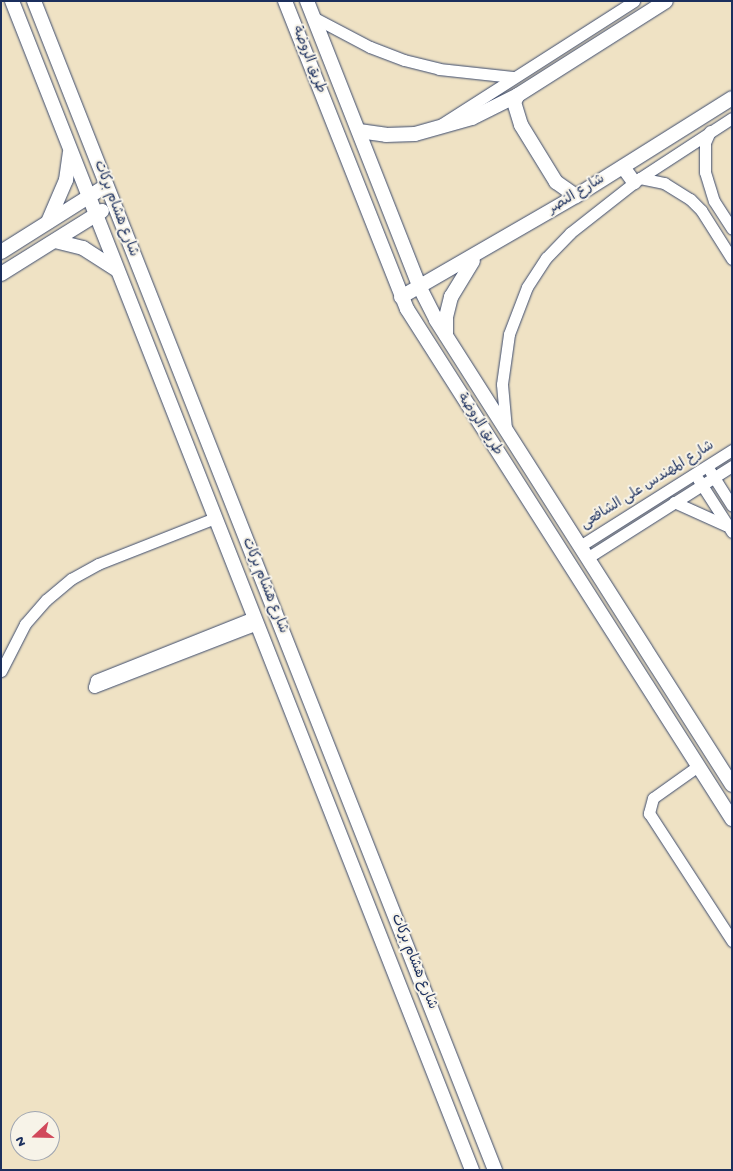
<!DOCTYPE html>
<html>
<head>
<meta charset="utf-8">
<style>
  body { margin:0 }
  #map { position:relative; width:733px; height:1171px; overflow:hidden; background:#efe2c4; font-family:"Gochi Hand","Playpen Sans Arabic",sans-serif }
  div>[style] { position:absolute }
  .roads { filter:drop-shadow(0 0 1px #3b4a6d) drop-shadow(0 0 1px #3b4a6d) }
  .minor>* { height:11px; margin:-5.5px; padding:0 5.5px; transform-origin:5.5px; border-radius:5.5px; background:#fff }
  .tertiary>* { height:14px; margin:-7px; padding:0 7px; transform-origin:7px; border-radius:7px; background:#fff }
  span { translate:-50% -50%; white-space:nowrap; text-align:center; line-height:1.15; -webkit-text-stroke:4px #f7f3e8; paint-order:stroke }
  .street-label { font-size:14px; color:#1b2f5e }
  .frame { position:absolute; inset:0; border:2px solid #1b2f5e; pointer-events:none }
  .north { position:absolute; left:10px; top:1111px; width:50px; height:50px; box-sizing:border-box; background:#f7f3e8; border:1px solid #9fa5b1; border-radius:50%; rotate:249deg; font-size:14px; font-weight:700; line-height:20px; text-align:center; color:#1b2f5e }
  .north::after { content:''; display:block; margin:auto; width:18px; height:22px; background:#d1495b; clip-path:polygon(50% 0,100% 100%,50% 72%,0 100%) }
</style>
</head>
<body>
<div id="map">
  <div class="roads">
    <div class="minor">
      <i style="left:313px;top:17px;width:64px;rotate:27.8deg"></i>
      <i style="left:370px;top:47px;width:36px;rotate:21deg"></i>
      <i style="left:404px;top:60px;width:36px;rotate:14deg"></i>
      <i style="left:439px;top:69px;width:74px;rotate:6.2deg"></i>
      <i style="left:442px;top:124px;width:228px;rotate:-32.6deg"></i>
      <i style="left:710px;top:131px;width:13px;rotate:113deg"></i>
      <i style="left:705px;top:143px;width:29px;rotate:90deg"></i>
      <i style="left:705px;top:172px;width:30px;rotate:73deg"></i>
      <i style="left:714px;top:201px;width:33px;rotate:57deg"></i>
      <i style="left:640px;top:178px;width:25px;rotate:12deg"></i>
      <i style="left:664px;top:183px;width:31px;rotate:32deg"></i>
      <i style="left:690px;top:199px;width:16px;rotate:45deg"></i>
      <i style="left:701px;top:210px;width:58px;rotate:57.7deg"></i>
      <i style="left:506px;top:429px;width:45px;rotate:-95.1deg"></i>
      <i style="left:502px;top:384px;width:50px;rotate:-82deg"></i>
      <i style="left:509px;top:334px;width:50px;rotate:-69deg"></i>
      <i style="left:527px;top:287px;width:35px;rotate:-57deg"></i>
      <i style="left:546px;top:258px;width:35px;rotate:-46deg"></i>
      <i style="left:570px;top:233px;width:89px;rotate:-38.2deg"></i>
      <i style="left:640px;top:178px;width:110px;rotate:-33.1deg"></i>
      <i style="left:710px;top:471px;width:41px;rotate:57.8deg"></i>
      <i style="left:698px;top:479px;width:63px;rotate:57.3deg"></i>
      <i style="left:674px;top:502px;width:56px;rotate:24.3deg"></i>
      <i style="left:580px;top:546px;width:180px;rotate:-32.3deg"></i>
      <i style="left:587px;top:558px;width:172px;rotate:-32.4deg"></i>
      <i style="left:254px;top:617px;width:170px;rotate:158.3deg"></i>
      <i style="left:96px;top:680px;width:7px;rotate:106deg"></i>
      <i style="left:94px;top:687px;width:175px;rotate:-21.1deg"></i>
      <i style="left:1px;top:671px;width:53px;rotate:-62.9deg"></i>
      <i style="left:25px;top:624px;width:32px;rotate:-49deg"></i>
      <i style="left:46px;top:600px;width:33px;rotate:-40deg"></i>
      <i style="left:71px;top:579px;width:31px;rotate:-29deg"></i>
      <i style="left:98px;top:564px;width:126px;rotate:-21.5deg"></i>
      <i style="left:698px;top:766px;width:55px;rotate:144.6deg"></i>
      <i style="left:653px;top:798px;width:16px;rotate:105deg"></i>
      <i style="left:649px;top:813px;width:153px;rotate:57deg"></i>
    </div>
    <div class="tertiary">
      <i style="left:12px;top:1px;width:1256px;rotate:68.52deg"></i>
      <i style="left:34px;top:1px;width:1257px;rotate:68.48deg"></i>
      <i style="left:285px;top:1px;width:331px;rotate:68.4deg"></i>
      <i style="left:407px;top:309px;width:605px;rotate:57.49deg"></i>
      <i style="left:307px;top:1px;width:308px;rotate:68.5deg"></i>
      <i style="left:420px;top:288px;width:36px;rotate:63deg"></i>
      <i style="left:436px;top:320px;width:551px;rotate:57.52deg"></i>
      <i style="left:518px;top:95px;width:8px;rotate:120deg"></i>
      <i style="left:514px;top:102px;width:24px;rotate:73deg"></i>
      <i style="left:521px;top:125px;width:67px;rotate:58.4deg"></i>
      <i style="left:556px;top:182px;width:24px;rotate:35deg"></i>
      <i style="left:359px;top:131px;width:27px;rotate:8deg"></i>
      <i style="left:386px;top:135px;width:29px;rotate:-2deg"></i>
      <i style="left:415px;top:134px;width:59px;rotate:-15.7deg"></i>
      <i style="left:472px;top:118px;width:51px;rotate:-26.6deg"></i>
      <i style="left:518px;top:95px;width:175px;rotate:-32.4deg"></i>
      <i style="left:623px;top:167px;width:19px;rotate:54deg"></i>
      <i style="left:48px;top:222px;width:46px;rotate:-66.8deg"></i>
      <i style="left:66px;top:180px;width:27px;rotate:-82deg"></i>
      <i style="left:55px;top:241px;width:29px;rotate:14deg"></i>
      <i style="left:83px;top:248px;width:40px;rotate:32.9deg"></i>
      <i style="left:1px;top:252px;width:124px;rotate:-32.2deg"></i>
      <i style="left:1px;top:274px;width:119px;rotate:-32deg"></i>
      <i style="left:401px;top:297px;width:202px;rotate:-30deg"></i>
      <i style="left:576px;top:196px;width:184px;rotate:-32.1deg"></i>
      <i style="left:446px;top:335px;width:18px;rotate:-90deg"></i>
      <i style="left:446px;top:317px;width:21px;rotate:-76deg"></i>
      <i style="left:451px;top:297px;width:42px;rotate:-58.6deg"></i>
    </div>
  </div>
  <div class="street-label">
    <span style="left:308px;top:60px;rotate:69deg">طريق الروضة</span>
    <span style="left:577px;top:195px;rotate:-31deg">شارع النصر</span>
    <span style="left:115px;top:209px;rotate:69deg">شارع هشام بركات</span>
    <span style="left:479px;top:425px;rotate:57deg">طريق الروضة</span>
    <span style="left:648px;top:486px;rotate:-32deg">شارع المهندس على الشافعى</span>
    <span style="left:264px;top:586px;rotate:68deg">شارع هشام بركات</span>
    <span style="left:413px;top:962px;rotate:68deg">شارع هشام بركات</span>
  </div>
  <div class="frame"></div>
  <div class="north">N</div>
</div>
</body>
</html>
